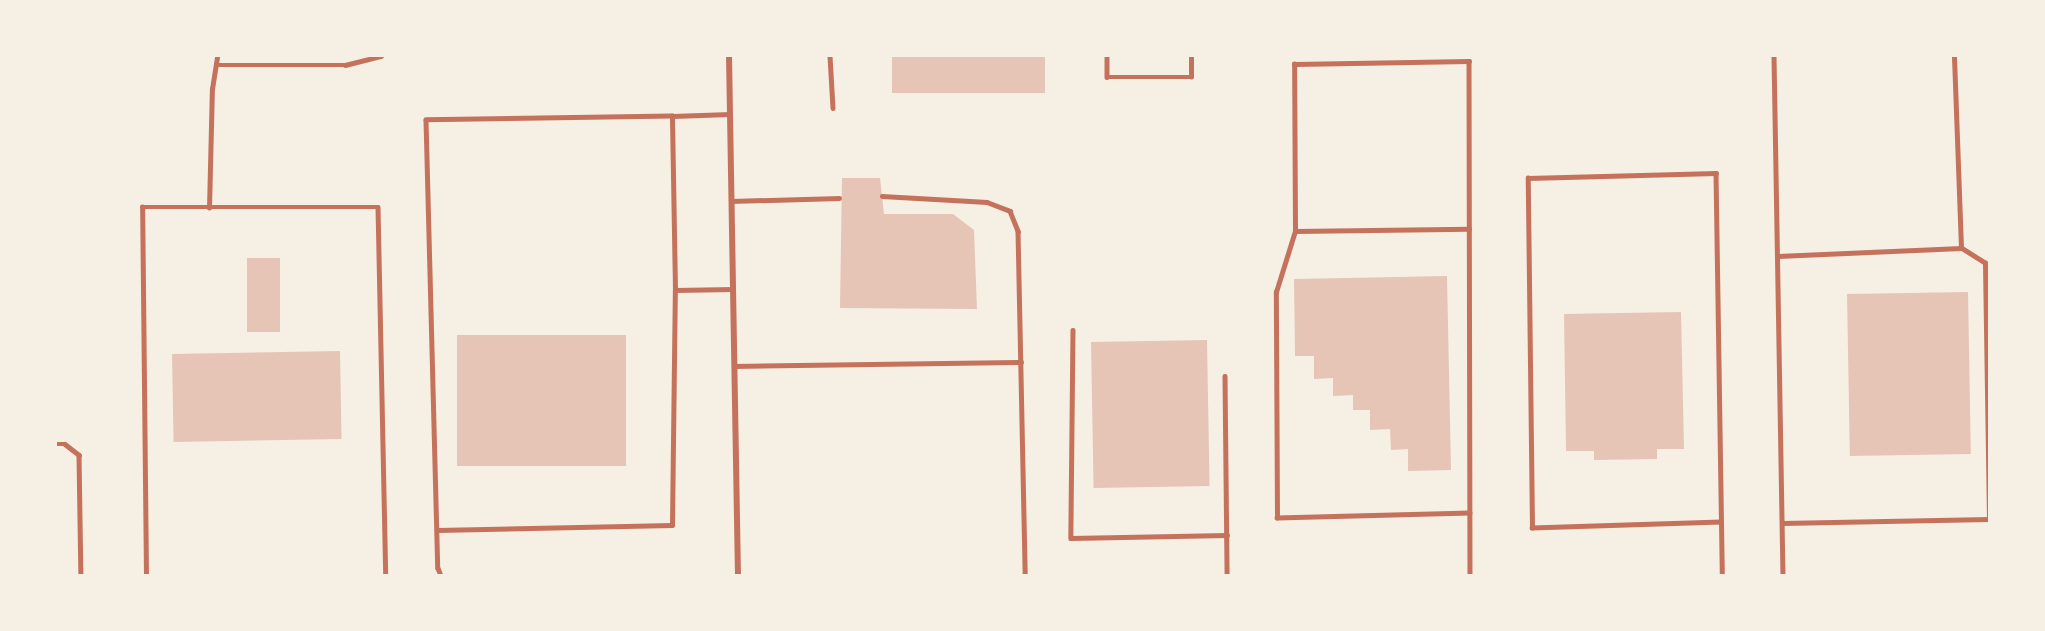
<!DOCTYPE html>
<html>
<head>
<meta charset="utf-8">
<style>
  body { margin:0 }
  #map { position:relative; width:2045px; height:631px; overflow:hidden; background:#f6efe4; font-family:Signika,sans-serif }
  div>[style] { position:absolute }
  .building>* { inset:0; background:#e6c5b7; transform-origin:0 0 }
  .service>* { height:4.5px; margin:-2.25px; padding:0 2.25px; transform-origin:2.25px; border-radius:2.25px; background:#c5725c }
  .minor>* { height:6px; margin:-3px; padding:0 3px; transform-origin:3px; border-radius:3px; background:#c5725c }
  span { translate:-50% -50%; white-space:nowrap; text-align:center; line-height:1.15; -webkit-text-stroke:4.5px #f6efe4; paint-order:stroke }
  .frame { position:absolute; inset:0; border:57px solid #f6efe4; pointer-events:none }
</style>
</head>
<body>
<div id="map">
  <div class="building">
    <i style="left:892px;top:56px;width:153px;height:37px"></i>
    <i style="clip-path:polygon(842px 178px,880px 178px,884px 214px,953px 214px,974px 230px,977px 309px,840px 308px)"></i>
    <i style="left:247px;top:258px;width:33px;height:74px"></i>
    <i style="clip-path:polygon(1447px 276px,1451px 470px,1408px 471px,1408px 449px,1391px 450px,1390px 429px,1370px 430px,1370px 410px,1353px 410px,1353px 395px,1333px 396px,1333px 378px,1314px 379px,1314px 356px,1295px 356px,1294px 279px)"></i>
    <i style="left:1968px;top:292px;width:162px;height:121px;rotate:89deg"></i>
    <i style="clip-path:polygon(1681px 312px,1684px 449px,1657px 449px,1657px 459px,1594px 460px,1594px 451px,1566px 451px,1564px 314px)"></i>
    <i style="left:626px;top:335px;width:131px;height:169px;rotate:90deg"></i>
    <i style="left:1207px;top:340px;width:146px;height:116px;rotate:89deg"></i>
    <i style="left:340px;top:351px;width:88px;height:168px;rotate:89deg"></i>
  </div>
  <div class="service">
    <i style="left:830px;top:56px;width:52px;rotate:86.7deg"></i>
    <i style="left:1107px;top:56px;width:21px;rotate:90deg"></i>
    <i style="left:1107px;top:77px;width:84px"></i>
    <i style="left:1191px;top:77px;width:21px;rotate:-90deg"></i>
    <i style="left:1774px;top:56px;width:520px;rotate:89.01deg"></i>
    <i style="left:217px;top:65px;width:128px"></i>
    <i style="left:345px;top:65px;width:37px;rotate:-14deg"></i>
    <i style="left:672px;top:116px;width:58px;rotate:-2deg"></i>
    <i style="left:882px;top:196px;width:105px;rotate:3.3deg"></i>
    <i style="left:987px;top:202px;width:25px;rotate:21deg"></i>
    <i style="left:1010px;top:211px;width:22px;rotate:68deg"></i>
    <i style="left:1018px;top:231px;width:345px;rotate:88.8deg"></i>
    <i style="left:731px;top:201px;width:108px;rotate:-1.6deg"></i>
    <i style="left:209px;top:208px;width:119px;rotate:-88.6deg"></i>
    <i style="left:212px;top:89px;width:33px;rotate:-81deg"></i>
    <i style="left:1295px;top:231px;width:174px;rotate:-0.7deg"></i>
    <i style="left:1778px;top:256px;width:183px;rotate:-2.5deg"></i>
    <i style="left:675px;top:290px;width:58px;rotate:-1deg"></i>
    <i style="left:1073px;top:330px;width:208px;rotate:90.6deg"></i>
    <i style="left:1071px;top:538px;width:156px;rotate:-1.1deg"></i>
    <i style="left:734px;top:366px;width:287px;rotate:-0.8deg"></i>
    <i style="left:1225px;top:376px;width:200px;rotate:89.4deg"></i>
    <i style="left:56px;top:444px;width:9px"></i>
    <i style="left:65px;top:444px;width:18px;rotate:38deg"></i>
    <i style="left:79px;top:455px;width:121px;rotate:89.1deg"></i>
    <i style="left:1470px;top:513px;width:193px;rotate:178.5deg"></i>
    <i style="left:1277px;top:518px;width:226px;rotate:-90.3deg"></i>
    <i style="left:1276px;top:292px;width:64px;rotate:-72.7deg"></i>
    <i style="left:1295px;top:231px;width:167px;rotate:-90.3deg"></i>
    <i style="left:1294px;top:64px;width:175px;rotate:-1deg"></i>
    <i style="left:1469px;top:61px;width:515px;rotate:89.89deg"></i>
    <i style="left:1721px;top:522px;width:189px;rotate:178.2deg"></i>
    <i style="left:1532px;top:528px;width:350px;rotate:-90.7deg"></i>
    <i style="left:1528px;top:178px;width:188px;rotate:-1.5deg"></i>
    <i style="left:1716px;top:173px;width:403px;rotate:89.1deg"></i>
    <i style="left:1782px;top:523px;width:207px;rotate:-1.1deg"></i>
    <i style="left:1989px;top:519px;width:256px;rotate:-90.9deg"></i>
    <i style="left:1985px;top:263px;width:28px;rotate:-148deg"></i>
    <i style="left:1961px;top:248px;width:192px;rotate:-92.1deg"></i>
    <i style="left:437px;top:530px;width:235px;rotate:-1.2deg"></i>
    <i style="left:672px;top:525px;width:235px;rotate:-89.3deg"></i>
    <i style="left:675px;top:290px;width:174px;rotate:-91deg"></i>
    <i style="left:672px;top:116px;width:246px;rotate:179.1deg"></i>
    <i style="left:426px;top:120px;width:448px;rotate:88.5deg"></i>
    <i style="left:438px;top:568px;width:9px;rotate:69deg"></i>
    <i style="left:146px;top:576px;width:369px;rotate:-90.6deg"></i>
    <i style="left:142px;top:207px;width:236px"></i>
    <i style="left:378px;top:207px;width:369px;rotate:88.8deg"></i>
  </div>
  <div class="minor">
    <i style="left:729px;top:56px;width:520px;rotate:89.01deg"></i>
  </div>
  <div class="frame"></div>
</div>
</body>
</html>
